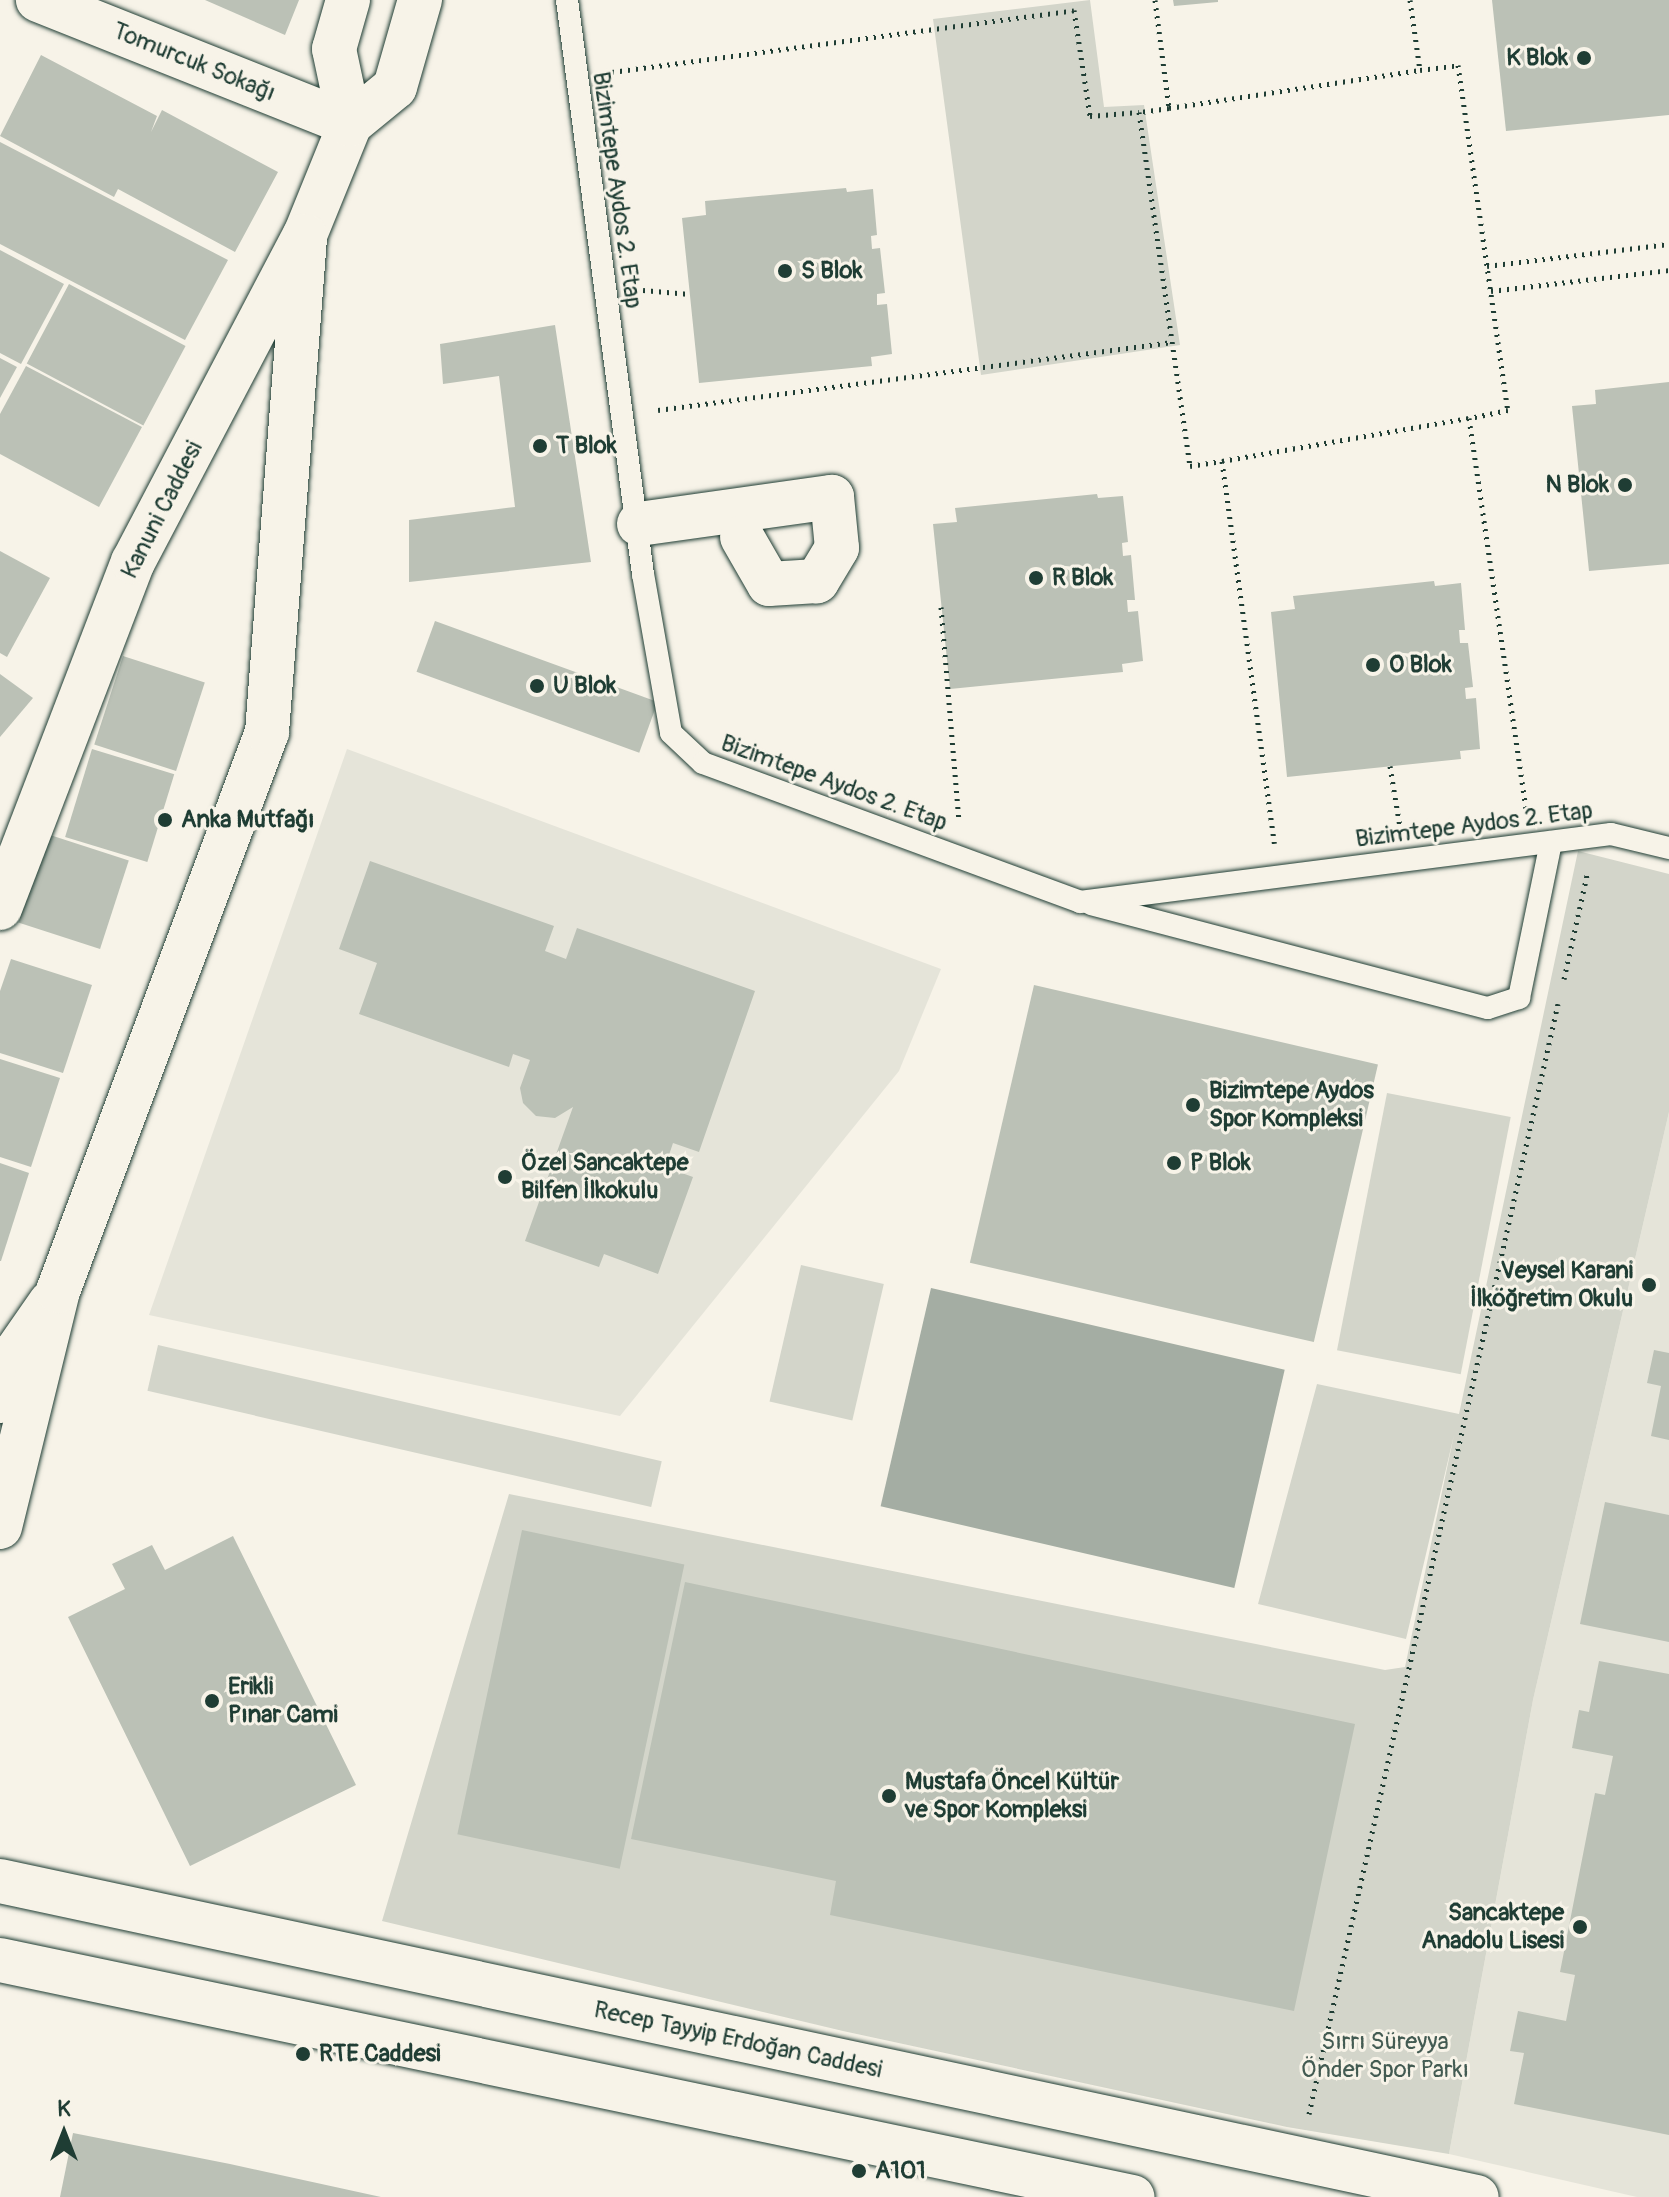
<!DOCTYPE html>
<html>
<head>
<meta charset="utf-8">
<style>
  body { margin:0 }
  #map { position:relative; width:1669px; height:2197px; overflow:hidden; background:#f7f3e8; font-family:Pangolin,sans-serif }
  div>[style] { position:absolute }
  .built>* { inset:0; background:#e5e4d9 }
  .green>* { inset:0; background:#d3d5ca; transform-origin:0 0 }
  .water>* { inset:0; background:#a4ada3; transform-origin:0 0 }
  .building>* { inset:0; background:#bbc1b6; transform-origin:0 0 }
  .path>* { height:5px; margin-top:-2.5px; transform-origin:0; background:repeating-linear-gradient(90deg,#1f3d34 0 2px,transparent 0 8px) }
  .roads { filter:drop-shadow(0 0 2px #1f3d34) drop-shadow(0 0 2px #1f3d34) }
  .lane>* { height:22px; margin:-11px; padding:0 11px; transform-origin:11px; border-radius:11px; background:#f7f3e8 }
  .street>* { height:44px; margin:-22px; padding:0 22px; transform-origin:22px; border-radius:22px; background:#f7f3e8 }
  .secondary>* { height:44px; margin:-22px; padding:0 22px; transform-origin:22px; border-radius:22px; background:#f7f3e8 }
  .dots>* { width:22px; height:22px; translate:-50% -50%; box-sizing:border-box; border:4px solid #f7f3e8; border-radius:50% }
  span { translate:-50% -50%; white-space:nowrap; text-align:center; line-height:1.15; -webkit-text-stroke:6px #f7f3e8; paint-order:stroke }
  .poi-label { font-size:24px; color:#1f3d34; font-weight:700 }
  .right { translate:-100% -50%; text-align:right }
  .left { translate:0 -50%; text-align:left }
  .street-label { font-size:24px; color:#1f3d34 }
  .park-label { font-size:24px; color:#435b52 }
  .north { position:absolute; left:24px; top:2093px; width:80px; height:80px; -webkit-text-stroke:6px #f7f3e8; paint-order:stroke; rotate:0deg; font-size:22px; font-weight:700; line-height:32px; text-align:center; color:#1f3d34 }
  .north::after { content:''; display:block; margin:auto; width:28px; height:36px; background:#1f3d34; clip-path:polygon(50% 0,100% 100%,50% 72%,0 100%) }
</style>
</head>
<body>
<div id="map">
  <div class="built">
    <i style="clip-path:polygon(347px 749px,941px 969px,899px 1071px,620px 1416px,149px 1315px)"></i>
    <i style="clip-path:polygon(1669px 1112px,1669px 2197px,1637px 2197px,1449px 2154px,1533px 1700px)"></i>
  </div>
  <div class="green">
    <i style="clip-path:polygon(1090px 0,1104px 107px,1144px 105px,1180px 345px,981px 375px,933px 19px)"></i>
    <i style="clip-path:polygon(1578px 851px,1669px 874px,1669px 1112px,1533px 1700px,1449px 2154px,1287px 2127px,843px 2031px,382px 1921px,509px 1494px,1385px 1670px,1405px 1667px,1454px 1435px,1406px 1639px,1258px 1604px,1317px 1384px,1459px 1414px)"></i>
    <i style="left:1387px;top:1093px;width:126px;height:262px;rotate:11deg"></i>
    <i style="left:801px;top:1265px;width:85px;height:140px;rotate:13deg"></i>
    <i style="left:158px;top:1345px;width:517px;height:47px;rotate:13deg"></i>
  </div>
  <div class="water">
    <i style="left:931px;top:1288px;width:363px;height:224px;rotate:13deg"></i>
  </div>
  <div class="building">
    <i style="clip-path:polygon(205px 0,299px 0,285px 35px)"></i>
    <i style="clip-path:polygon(1173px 0,1218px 0,1218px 2px,1174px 6px)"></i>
    <i style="clip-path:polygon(1492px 0,1669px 0,1669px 115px,1506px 131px)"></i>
    <i style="clip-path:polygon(41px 55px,157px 116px,151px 132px,162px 110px,278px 172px,235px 252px,118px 189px,114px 197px,0 136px)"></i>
    <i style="clip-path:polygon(0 142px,228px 260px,185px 340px,0 244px)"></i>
    <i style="clip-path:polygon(846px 188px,847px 192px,873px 189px,877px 235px,871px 236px,872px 249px,880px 248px,885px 293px,877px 294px,877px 305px,887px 304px,892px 354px,871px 357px,872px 366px,699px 383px,682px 218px,706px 215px,705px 201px)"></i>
    <i style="clip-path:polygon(0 250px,64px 284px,21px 364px,0 353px)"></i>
    <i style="left:69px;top:284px;width:132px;height:90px;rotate:28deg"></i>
    <i style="clip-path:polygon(555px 325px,591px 562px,409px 582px,409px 520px,515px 507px,499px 376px,443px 384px,440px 344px)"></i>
    <i style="clip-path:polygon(0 358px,17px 367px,0 398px)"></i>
    <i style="clip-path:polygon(26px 366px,142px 427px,99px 507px,0 454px,0 414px)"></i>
    <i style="clip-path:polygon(1669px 382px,1669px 564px,1589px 571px,1572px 406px,1596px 404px,1595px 390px)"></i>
    <i style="clip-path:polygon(1097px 494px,1098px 498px,1123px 496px,1128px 542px,1122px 543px,1123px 556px,1131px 555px,1135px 600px,1127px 600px,1128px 612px,1138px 611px,1143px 661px,1122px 664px,1123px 672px,950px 689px,933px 524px,957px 522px,955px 508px)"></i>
    <i style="clip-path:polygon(0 551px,50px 578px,7px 657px,0 653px)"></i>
    <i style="clip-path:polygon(1434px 581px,1435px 586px,1461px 583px,1465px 630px,1459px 630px,1460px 643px,1468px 643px,1473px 687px,1465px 688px,1466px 699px,1476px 698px,1480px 749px,1460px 751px,1461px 759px,1287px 777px,1271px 612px,1295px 609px,1293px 596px)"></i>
    <i style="left:435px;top:621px;width:237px;height:54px;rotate:20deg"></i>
    <i style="left:123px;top:656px;width:86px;height:93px;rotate:18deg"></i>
    <i style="clip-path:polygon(0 674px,33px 698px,0 737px)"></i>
    <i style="left:92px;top:749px;width:86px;height:92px;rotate:17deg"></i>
    <i style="left:47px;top:834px;width:86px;height:93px;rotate:18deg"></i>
    <i style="clip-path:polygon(370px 861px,554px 926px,545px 951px,566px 959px,577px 928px,755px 991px,699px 1152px,673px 1143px,665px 1167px,693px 1177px,658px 1274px,604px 1254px,599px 1267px,525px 1241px,573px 1107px,555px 1118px,536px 1116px,523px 1103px,520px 1088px,530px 1060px,513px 1054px,509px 1067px,359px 1014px,377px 963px,339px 949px)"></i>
    <i style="clip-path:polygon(11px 959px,92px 985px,63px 1073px,0 1053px,0 991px)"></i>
    <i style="left:1034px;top:985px;width:353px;height:285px;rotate:13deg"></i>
    <i style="clip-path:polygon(0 1059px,60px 1078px,31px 1167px,0 1157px)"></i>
    <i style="clip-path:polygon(0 1163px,29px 1173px,1px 1261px,0 1261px)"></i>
    <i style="clip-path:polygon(1654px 1350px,1669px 1353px,1669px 1440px,1651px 1436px,1661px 1386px,1647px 1383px)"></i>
    <i style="clip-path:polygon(1605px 1502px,1669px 1515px,1669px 1642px,1580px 1624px)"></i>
    <i style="left:522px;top:1530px;width:166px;height:311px;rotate:12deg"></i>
    <i style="clip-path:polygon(233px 1536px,356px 1785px,190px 1866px,68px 1617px,125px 1589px,112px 1564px,152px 1545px,165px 1570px)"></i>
    <i style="clip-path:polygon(685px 1582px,1355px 1724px,1294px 2011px,830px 1915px,836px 1881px,631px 1839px)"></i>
    <i style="clip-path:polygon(1599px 1661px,1669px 1674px,1669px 2135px,1514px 2104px,1524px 2053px,1510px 2051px,1518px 2011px,1566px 2021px,1575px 1975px,1560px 1972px,1595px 1793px,1605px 1795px,1613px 1756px,1572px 1748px,1579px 1710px,1589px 1712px)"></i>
    <i style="clip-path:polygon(73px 2133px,230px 2164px,381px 2197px,60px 2197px)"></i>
  </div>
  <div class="path">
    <i style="left:1155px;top:0;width:109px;rotate:82.6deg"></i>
    <i style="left:1169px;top:108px;width:30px;rotate:172deg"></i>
    <i style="left:1139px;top:112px;width:358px;rotate:81.8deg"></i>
    <i style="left:1190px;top:466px;width:32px;rotate:-9deg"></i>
    <i style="left:1222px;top:461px;width:386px;rotate:82.2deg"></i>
    <i style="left:1410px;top:0;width:71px;rotate:81.9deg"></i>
    <i style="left:1420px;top:70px;width:38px;rotate:-7deg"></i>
    <i style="left:1458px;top:65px;width:349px;rotate:81.8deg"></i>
    <i style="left:1508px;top:410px;width:40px;rotate:168deg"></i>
    <i style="left:1469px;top:418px;width:395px;rotate:81.7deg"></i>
    <i style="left:612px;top:72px;width:466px;rotate:-7.6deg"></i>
    <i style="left:1074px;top:10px;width:107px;rotate:81.4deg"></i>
    <i style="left:1090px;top:116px;width:49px;rotate:-4.7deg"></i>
    <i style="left:1169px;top:108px;width:254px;rotate:-8.6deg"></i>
    <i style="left:1487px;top:266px;width:183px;rotate:-6.9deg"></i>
    <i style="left:643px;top:290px;width:47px;rotate:4.9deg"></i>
    <i style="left:1491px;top:291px;width:179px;rotate:-6.7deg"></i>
    <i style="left:658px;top:410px;width:519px;rotate:-7.52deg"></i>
    <i style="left:1222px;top:461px;width:251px;rotate:-9.9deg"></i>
    <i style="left:941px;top:607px;width:215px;rotate:85.2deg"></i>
    <i style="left:1390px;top:766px;width:62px;rotate:80.7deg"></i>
    <i style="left:1564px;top:979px;width:111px;rotate:-77.5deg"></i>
    <i style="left:1309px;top:2114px;width:1138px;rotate:-77.36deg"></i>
  </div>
  <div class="roads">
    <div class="lane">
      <i style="left:567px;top:0;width:579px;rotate:82.46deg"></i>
      <i style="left:643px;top:574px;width:161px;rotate:80deg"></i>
      <i style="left:671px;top:733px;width:44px;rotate:43.2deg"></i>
      <i style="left:703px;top:763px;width:402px;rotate:20.2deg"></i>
      <i style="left:1080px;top:902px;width:535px;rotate:-7.3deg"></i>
      <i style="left:1611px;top:834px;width:60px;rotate:13.6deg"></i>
      <i style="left:1091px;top:904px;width:410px;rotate:14.7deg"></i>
      <i style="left:1488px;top:1008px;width:33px;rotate:-18deg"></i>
      <i style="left:1519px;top:998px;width:159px;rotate:-78.4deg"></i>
    </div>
    <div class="street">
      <i style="left:639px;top:524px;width:195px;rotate:-8deg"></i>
      <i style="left:832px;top:497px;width:51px;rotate:84.4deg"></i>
      <i style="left:837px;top:548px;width:39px;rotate:121deg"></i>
      <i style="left:817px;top:581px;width:48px;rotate:176.4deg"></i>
      <i style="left:769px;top:584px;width:54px;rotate:-119.9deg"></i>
      <i style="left:0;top:908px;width:371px;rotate:-69deg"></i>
      <i style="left:133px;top:562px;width:369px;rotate:-62.3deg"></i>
      <i style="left:305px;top:235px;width:120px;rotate:-67.9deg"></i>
      <i style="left:350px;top:124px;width:336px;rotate:-158.3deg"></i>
      <i style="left:0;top:1401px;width:52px;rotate:-71.9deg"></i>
      <i style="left:16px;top:1352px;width:60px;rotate:-55.2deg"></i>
      <i style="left:0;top:1527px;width:243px;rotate:-76.2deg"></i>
      <i style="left:58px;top:1291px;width:597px;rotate:-69.5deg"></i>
      <i style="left:267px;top:732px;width:498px;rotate:-85.6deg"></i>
    </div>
    <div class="secondary">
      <i style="left:348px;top:0;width:51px;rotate:105.9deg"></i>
      <i style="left:334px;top:49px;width:77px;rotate:78deg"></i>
      <i style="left:350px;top:124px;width:58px;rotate:-39.4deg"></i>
      <i style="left:395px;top:87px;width:91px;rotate:-74deg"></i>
      <i style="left:0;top:1881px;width:1510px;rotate:12.08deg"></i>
      <i style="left:0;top:1960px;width:1157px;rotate:11.82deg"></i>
    </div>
  </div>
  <div class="dots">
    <i style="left:1584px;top:58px;background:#1f3d34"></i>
    <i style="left:785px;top:271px;background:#1f3d34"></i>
    <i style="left:540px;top:446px;background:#1f3d34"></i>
    <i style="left:1625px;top:485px;background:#1f3d34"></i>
    <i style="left:1036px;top:578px;background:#1f3d34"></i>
    <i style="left:1373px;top:665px;background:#1f3d34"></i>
    <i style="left:537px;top:686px;background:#1f3d34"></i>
    <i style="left:165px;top:820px;background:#1f3d34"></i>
    <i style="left:1193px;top:1105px;background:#1f3d34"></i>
    <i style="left:1174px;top:1163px;background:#1f3d34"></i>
    <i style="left:505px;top:1177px;background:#1f3d34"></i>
    <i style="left:1649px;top:1285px;background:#1f3d34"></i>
    <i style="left:212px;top:1701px;background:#1f3d34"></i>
    <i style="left:889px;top:1796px;background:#1f3d34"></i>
    <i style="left:1580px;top:1927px;background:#1f3d34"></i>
    <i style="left:303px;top:2054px;background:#1f3d34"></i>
    <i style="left:859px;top:2171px;background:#1f3d34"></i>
  </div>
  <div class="poi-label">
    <span class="right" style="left:1568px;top:58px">K Blok</span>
    <span class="left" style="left:801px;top:271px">S Blok</span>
    <span class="left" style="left:556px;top:446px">T Blok</span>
    <span class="right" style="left:1609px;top:485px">N Blok</span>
    <span class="left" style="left:1052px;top:578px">R Blok</span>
    <span class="left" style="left:1389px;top:665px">O Blok</span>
    <span class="left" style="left:553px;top:686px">U Blok</span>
    <span class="left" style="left:181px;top:820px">Anka Mutfağı</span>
    <span class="left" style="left:1209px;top:1105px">Bizimtepe Aydos<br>Spor Kompleksi</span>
    <span class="left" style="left:521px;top:1177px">Özel Sancaktepe<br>Bilfen İlkokulu</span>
    <span class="left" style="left:1190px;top:1163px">P Blok</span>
    <span class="right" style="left:1633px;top:1285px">Veysel Karani<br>İlköğretim Okulu</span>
    <span class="left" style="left:228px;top:1701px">Erikli<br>Pınar Cami</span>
    <span class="left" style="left:905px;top:1796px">Mustafa Öncel Kültür<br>ve Spor Kompleksi</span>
    <span class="right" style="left:1564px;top:1927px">Sancaktepe<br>Anadolu Lisesi</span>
    <span class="left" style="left:319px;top:2054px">RTE Caddesi</span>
    <span class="left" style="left:875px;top:2171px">A101</span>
  </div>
  <div class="street-label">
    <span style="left:194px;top:62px;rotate:22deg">Tomurcuk Sokağı</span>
    <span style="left:617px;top:190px;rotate:82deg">Bizimtepe Aydos 2. Etap</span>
    <span style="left:162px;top:510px;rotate:-63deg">Kanuni Caddesi</span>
    <span style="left:834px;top:783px;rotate:20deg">Bizimtepe Aydos 2. Etap</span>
    <span style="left:1474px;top:825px;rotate:-7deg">Bizimtepe Aydos 2. Etap</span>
    <span style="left:738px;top:2040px;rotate:12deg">Recep Tayyip Erdoğan Caddesi</span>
  </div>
  <div class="park-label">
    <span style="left:1385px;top:2056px">Sırrı Süreyya<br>Önder Spor Parkı</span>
  </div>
  <div class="north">K</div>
</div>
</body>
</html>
